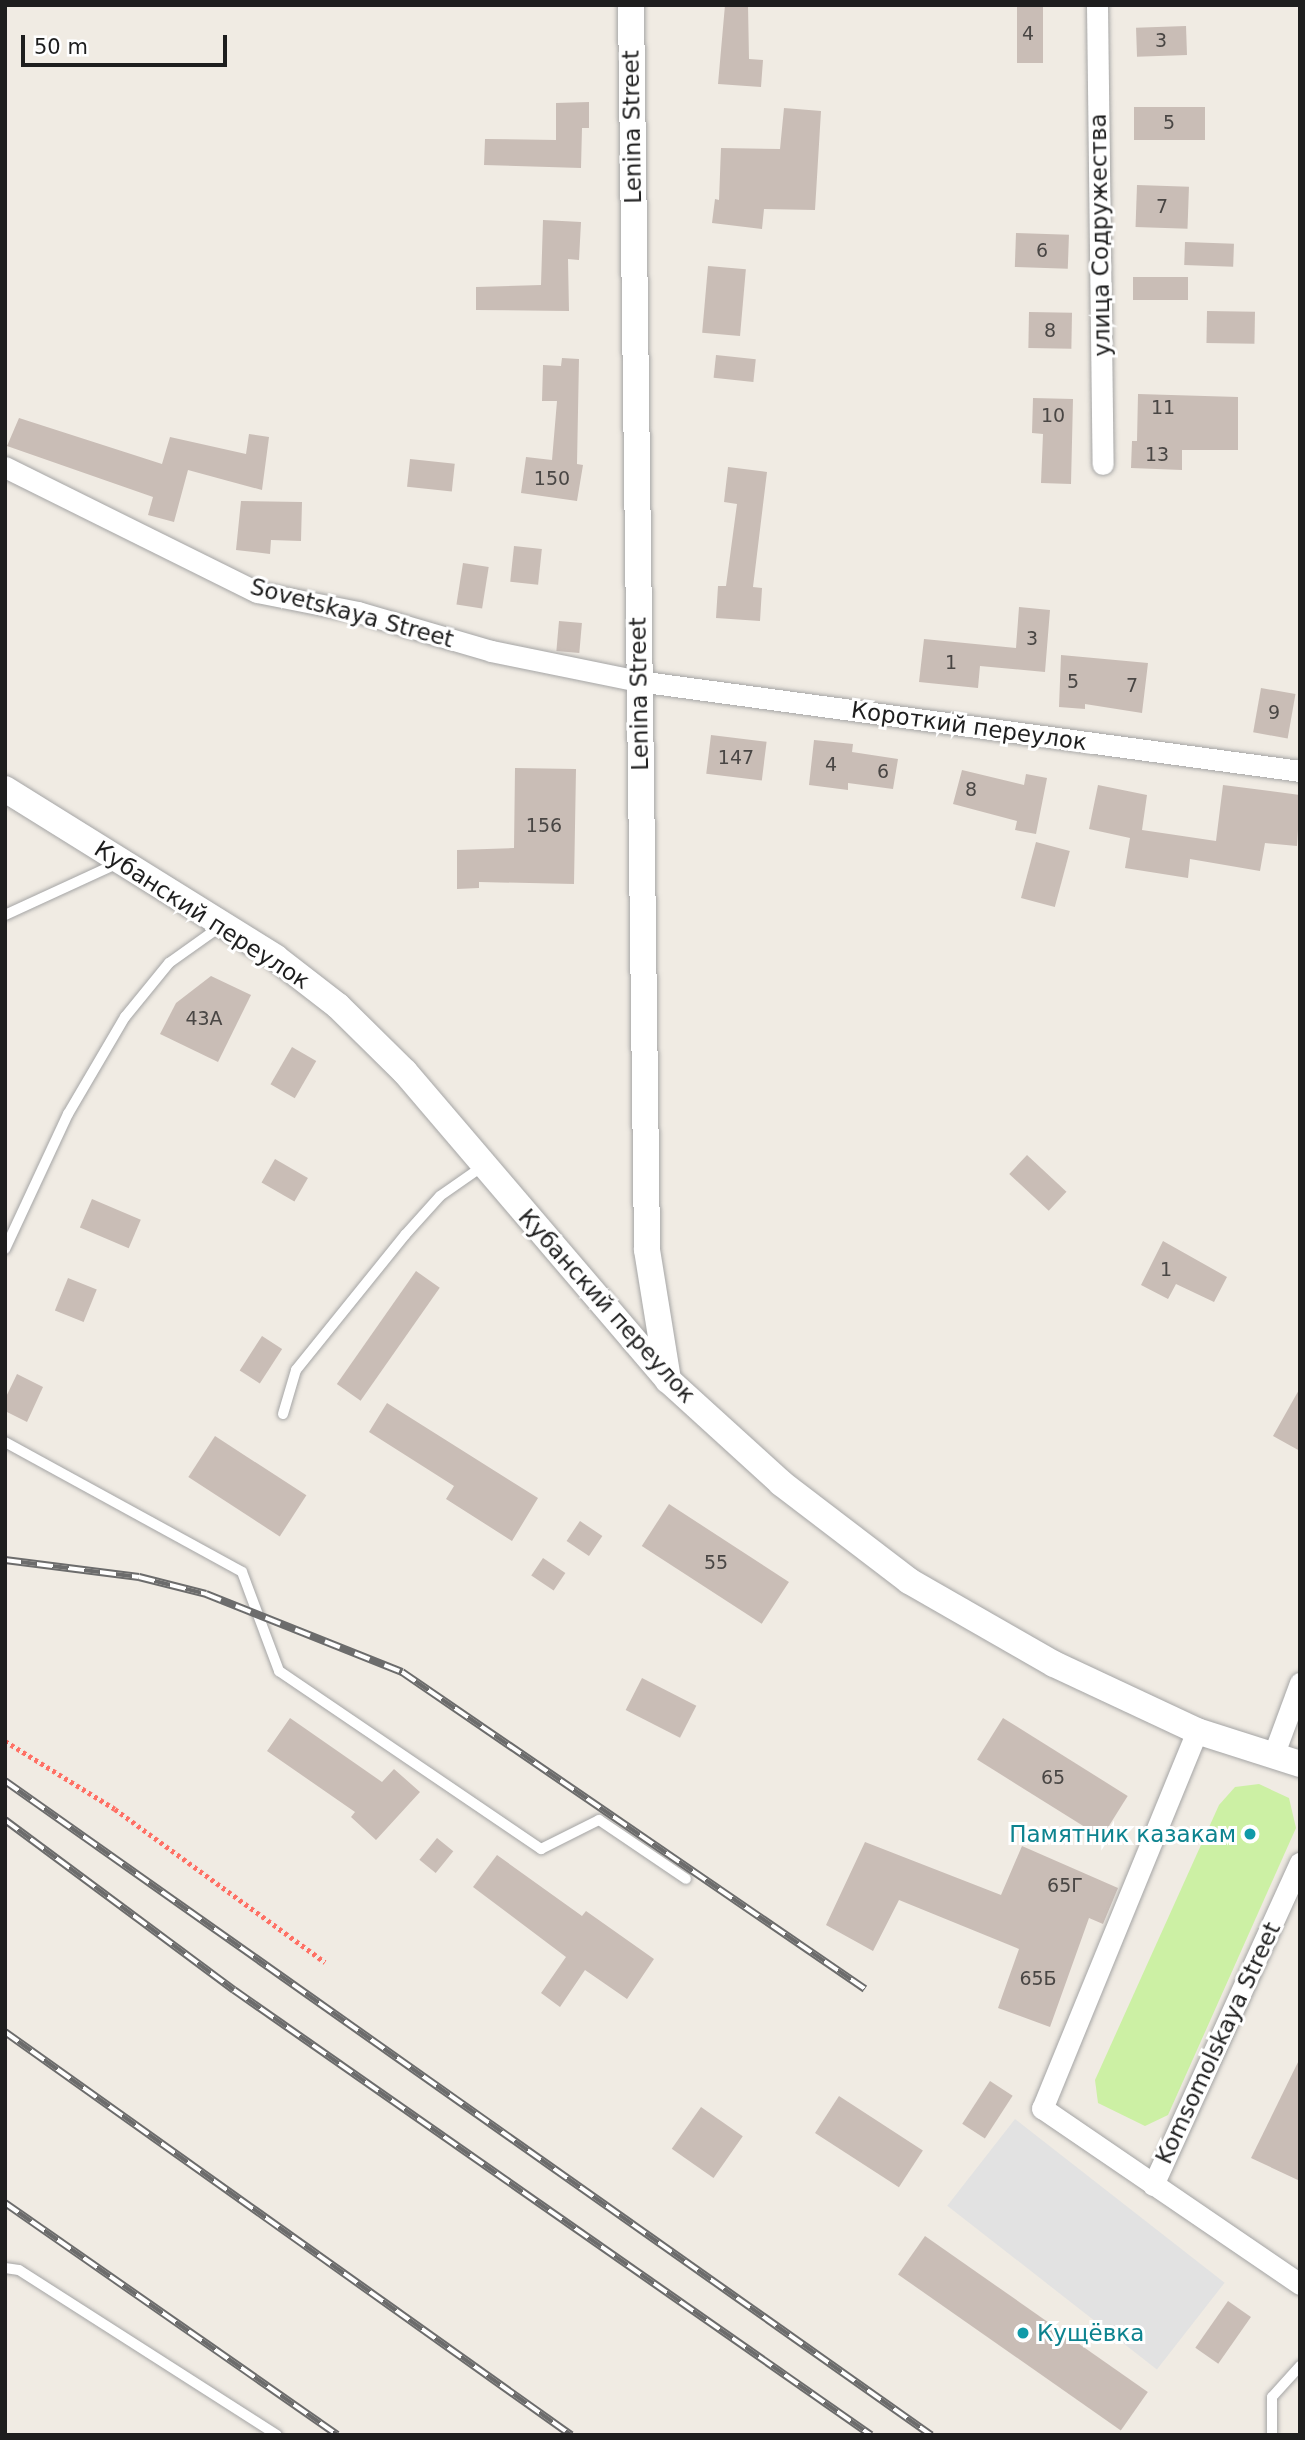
<!DOCTYPE html>
<html>
<head>
<meta charset="utf-8">
<style>
  body { margin:0 }
  #map { position:relative; width:1305px; height:2440px; overflow:hidden; background:#f0ebe3; font-family:"DejaVu Sans",sans-serif }
  div>[style] { position:absolute }
  .grass>* { inset:0; background:#ccf0a4 }
  .parking>* { inset:0; background:#e2e2e2; transform-origin:0 0 }
  .building>* { inset:0; background:#c9bdb6; transform-origin:0 0 }
  .path>* { height:4.5px; margin-top:-2.25px; transform-origin:0; background:repeating-linear-gradient(90deg,#ff7065 0 3.5px,transparent 0 7px) }
  .roads { filter:drop-shadow(0 0 2px #a5a5a5) drop-shadow(0 0 2px #a5a5a5) }
  .service>* { height:10px; margin:-5px; padding:0 5px; transform-origin:5px; border-radius:5px; background:#fff }
  .minor>* { height:21px; margin:-10.5px; padding:0 10.5px; transform-origin:10.5px; border-radius:10.5px; background:#fff }
  .tertiary>* { height:26px; margin:-13px; padding:0 13px; transform-origin:13px; border-radius:13px; background:#fff }
  .rail>* { height:8px; margin-top:-4px; transform-origin:0; background:repeating-linear-gradient(90deg,#fff 0 16px,#6c6c6c 0 32px); box-sizing:border-box; border-block:2px solid #6c6c6c }
  .dots>* { width:19px; height:19px; translate:-50% -50%; box-sizing:border-box; border:4px solid #fff; border-radius:50% }
  span { translate:-50% -50%; white-space:nowrap; text-align:center; line-height:1.15; -webkit-text-stroke:6px #fff; paint-order:stroke }
  .number-label { font-size:19px; color:#494644 }
  .number-label span { -webkit-text-stroke-width:0 }
  .street-label { font-size:23px; color:#1e1e1e }
  .culture-label { font-size:23px; color:#0d838f }
  .right { translate:-100% -50%; text-align:right }
  .left { translate:0 -50%; text-align:left }
  .frame { position:absolute; inset:0; border:7px solid #1e1e1e; pointer-events:none }
  .scale { position:absolute; left:21px; top:35px; width:206px; height:32px; box-sizing:border-box; border:4px solid #1e1e1e; border-top:0; padding-left:9px; font-size:21px; line-height:24px; white-space:nowrap; color:#1e1e1e; -webkit-text-stroke:5px #fff; paint-order:stroke }
</style>
</head>
<body>
<div id="map">
  <div class="grass">
    <i style="clip-path:polygon(1259px 1784px,1289px 1798px,1296px 1828px,1168px 2115px,1145px 2126px,1098px 2103px,1095px 2080px,1219px 1805px,1235px 1787px)"></i>
  </div>
  <div class="parking">
    <i style="left:1015px;top:2119px;width:266px;height:110px;rotate:38deg"></i>
  </div>
  <div class="building">
    <i style="clip-path:polygon(725px 5px,748px 5px,749px 59px,763px 60px,761px 87px,718px 84px)"></i>
    <i style="left:1017px;top:5px;width:26px;height:58px"></i>
    <i style="left:1186px;top:26px;width:29px;height:50px;rotate:88deg"></i>
    <i style="clip-path:polygon(589px 102px,589px 128px,582px 128px,581px 168px,484px 165px,485px 139px,556px 140px,556px 103px)"></i>
    <i style="left:1134px;top:107px;width:71px;height:33px"></i>
    <i style="clip-path:polygon(784px 108px,821px 111px,815px 210px,764px 209px,762px 229px,712px 223px,715px 199px,719px 200px,721px 148px,780px 149px)"></i>
    <i style="left:1137px;top:185px;width:52px;height:42px;rotate:2deg"></i>
    <i style="clip-path:polygon(543px 220px,581px 222px,579px 260px,568px 259px,569px 311px,476px 310px,476px 287px,541px 285px)"></i>
    <i style="left:1016px;top:233px;width:53px;height:34px;rotate:2deg"></i>
    <i style="left:1185px;top:242px;width:49px;height:23px;rotate:2deg"></i>
    <i style="left:708px;top:266px;width:38px;height:67px;rotate:5deg"></i>
    <i style="left:1188px;top:277px;width:23px;height:55px;rotate:90deg"></i>
    <i style="left:1207px;top:311px;width:48px;height:32px;rotate:1deg"></i>
    <i style="left:1029px;top:312px;width:43px;height:36px;rotate:1deg"></i>
    <i style="left:716px;top:355px;width:40px;height:23px;rotate:6deg"></i>
    <i style="clip-path:polygon(562px 358px,579px 359px,577px 464px,583px 465px,577px 501px,521px 493px,526px 457px,552px 460px,557px 401px,542px 401px,543px 365px,561px 366px)"></i>
    <i style="clip-path:polygon(1138px 394px,1238px 397px,1238px 450px,1182px 450px,1182px 470px,1131px 468px,1132px 441px,1137px 441px)"></i>
    <i style="clip-path:polygon(1033px 398px,1073px 399px,1071px 484px,1041px 483px,1043px 434px,1032px 433px)"></i>
    <i style="clip-path:polygon(19px 418px,162px 464px,170px 437px,246px 454px,249px 434px,269px 437px,262px 490px,188px 470px,174px 522px,148px 515px,153px 497px,7px 446px)"></i>
    <i style="left:410px;top:459px;width:45px;height:28px;rotate:6deg"></i>
    <i style="clip-path:polygon(728px 467px,767px 472px,753px 587px,762px 588px,760px 621px,716px 618px,718px 586px,726px 586px,737px 504px,724px 502px)"></i>
    <i style="clip-path:polygon(241px 501px,302px 502px,301px 541px,271px 540px,270px 554px,236px 550px)"></i>
    <i style="left:514px;top:546px;width:28px;height:36px;rotate:6deg"></i>
    <i style="left:463px;top:563px;width:26px;height:42px;rotate:9deg"></i>
    <i style="clip-path:polygon(1019px 607px,1050px 610px,1045px 672px,980px 666px,978px 688px,919px 682px,924px 639px,1016px 648px)"></i>
    <i style="left:559px;top:621px;width:23px;height:30px;rotate:5deg"></i>
    <i style="clip-path:polygon(1061px 655px,1148px 663px,1142px 713px,1085px 704px,1085px 709px,1059px 707px)"></i>
    <i style="left:1261px;top:688px;width:35px;height:45px;rotate:10deg"></i>
    <i style="left:711px;top:735px;width:56px;height:39px;rotate:7deg"></i>
    <i style="clip-path:polygon(814px 740px,853px 744px,852px 752px,898px 759px,893px 789px,848px 783px,848px 790px,809px 785px)"></i>
    <i style="clip-path:polygon(515px 768px,576px 769px,574px 884px,479px 882px,479px 888px,457px 889px,457px 850px,514px 848px)"></i>
    <i style="clip-path:polygon(962px 770px,1024px 785px,1026px 774px,1047px 778px,1036px 834px,1015px 830px,1017px 821px,953px 804px)"></i>
    <i style="clip-path:polygon(1098px 785px,1147px 795px,1142px 830px,1216px 841px,1223px 785px,1300px 795px,1297px 846px,1265px 843px,1260px 871px,1190px 859px,1188px 878px,1125px 868px,1130px 838px,1089px 829px)"></i>
    <i style="left:1036px;top:842px;width:35px;height:58px;rotate:15deg"></i>
    <i style="clip-path:polygon(211px 976px,251px 995px,218px 1062px,160px 1034px,176px 1003px)"></i>
    <i style="left:292px;top:1047px;width:28px;height:43px;rotate:30deg"></i>
    <i style="left:1027px;top:1155px;width:54px;height:26px;rotate:43deg"></i>
    <i style="left:275px;top:1159px;width:38px;height:27px;rotate:30deg"></i>
    <i style="left:92px;top:1199px;width:53px;height:31px;rotate:23deg"></i>
    <i style="clip-path:polygon(1163px 1241px,1227px 1277px,1214px 1302px,1176px 1284px,1168px 1299px,1141px 1285px)"></i>
    <i style="left:416px;top:1271px;width:29px;height:138px;rotate:35deg"></i>
    <i style="left:68px;top:1278px;width:31px;height:35px;rotate:22deg"></i>
    <i style="left:262px;top:1336px;width:24px;height:41px;rotate:33deg"></i>
    <i style="clip-path:polygon(17px 1374px,43px 1387px,27px 1422px,5px 1411px,5px 1399px)"></i>
    <i style="clip-path:polygon(1300px 1388px,1300px 1451px,1273px 1436px)"></i>
    <i style="clip-path:polygon(387px 1403px,538px 1498px,512px 1541px,446px 1499px,454px 1486px,369px 1432px)"></i>
    <i style="left:215px;top:1436px;width:109px;height:49px;rotate:33deg"></i>
    <i style="left:669px;top:1504px;width:143px;height:50px;rotate:33deg"></i>
    <i style="left:580px;top:1521px;width:27px;height:24px;rotate:34deg"></i>
    <i style="left:543px;top:1558px;width:27px;height:21px;rotate:34deg"></i>
    <i style="left:642px;top:1678px;width:61px;height:36px;rotate:27deg"></i>
    <i style="clip-path:polygon(290px 1718px,382px 1782px,394px 1769px,420px 1792px,376px 1840px,351px 1817px,355px 1812px,267px 1751px)"></i>
    <i style="left:1003px;top:1718px;width:147px;height:49px;rotate:32deg"></i>
    <i style="left:437px;top:1838px;width:21px;height:28px;rotate:39deg"></i>
    <i style="clip-path:polygon(865px 1842px,1001px 1895px,1022px 1846px,1118px 1888px,1103px 1924px,1089px 1918px,1050px 2027px,998px 2008px,1019px 1949px,899px 1900px,873px 1951px,826px 1925px)"></i>
    <i style="clip-path:polygon(497px 1855px,582px 1916px,586px 1911px,654px 1959px,627px 1999px,585px 1970px,560px 2007px,541px 1993px,566px 1957px,473px 1887px)"></i>
    <i style="clip-path:polygon(1300px 2058px,1300px 2181px,1251px 2158px)"></i>
    <i style="left:990px;top:2081px;width:27px;height:51px;rotate:33deg"></i>
    <i style="left:839px;top:2096px;width:100px;height:44px;rotate:33deg"></i>
    <i style="left:701px;top:2107px;width:51px;height:51px;rotate:35deg"></i>
    <i style="left:925px;top:2236px;width:272px;height:47px;rotate:35deg"></i>
    <i style="left:1228px;top:2301px;width:28px;height:57px;rotate:35deg"></i>
  </div>
  <div class="path">
    <i style="left:5px;top:1741px;width:129px;rotate:31.7deg"></i>
    <i style="left:115px;top:1809px;width:260px;rotate:36.1deg"></i>
  </div>
  <div class="roads">
    <div class="service">
      <i style="left:5px;top:915px;width:127px;rotate:-24.7deg"></i>
      <i style="left:5px;top:1249px;width:149px;rotate:-65deg"></i>
      <i style="left:68px;top:1114px;width:113px;rotate:-59.6deg"></i>
      <i style="left:125px;top:1017px;width:70px;rotate:-50.8deg"></i>
      <i style="left:169px;top:963px;width:64px;rotate:-35.4deg"></i>
      <i style="left:283px;top:1414px;width:46px;rotate:-73.5deg"></i>
      <i style="left:296px;top:1370px;width:174px;rotate:-51.1deg"></i>
      <i style="left:405px;top:1235px;width:52px;rotate:-48.1deg"></i>
      <i style="left:440px;top:1196px;width:52px;rotate:-34.9deg"></i>
      <i style="left:5px;top:1442px;width:270px;rotate:28.7deg"></i>
      <i style="left:242px;top:1572px;width:106px;rotate:69.5deg"></i>
      <i style="left:279px;top:1671px;width:317px;rotate:34.2deg"></i>
      <i style="left:541px;top:1849px;width:65px;rotate:-26.6deg"></i>
      <i style="left:599px;top:1820px;width:105px;rotate:34.1deg"></i>
      <i style="left:5px;top:2268px;width:14px;rotate:8deg"></i>
      <i style="left:19px;top:2270px;width:306px;rotate:32.6deg"></i>
      <i style="left:1272px;top:2435px;width:38px;rotate:-90deg"></i>
      <i style="left:1272px;top:2397px;width:42px;rotate:-47.9deg"></i>
    </div>
    <div class="minor">
      <i style="left:1097px;top:5px;width:459px;rotate:89.3deg"></i>
      <i style="left:5px;top:467px;width:281px;rotate:26.4deg"></i>
      <i style="left:257px;top:592px;width:103px;rotate:11.2deg"></i>
      <i style="left:358px;top:612px;width:139px;rotate:16.3deg"></i>
      <i style="left:491px;top:651px;width:150px;rotate:11.5deg"></i>
      <i style="left:638px;top:681px;width:668px;rotate:7.74deg"></i>
      <i style="left:1197px;top:1731px;width:408px;rotate:112.3deg"></i>
      <i style="left:1042px;top:2108px;width:312px;rotate:34.3deg"></i>
      <i style="left:1273px;top:1756px;width:78px;rotate:-69.7deg"></i>
      <i style="left:1153px;top:2185px;width:354px;rotate:-65.5deg"></i>
    </div>
    <div class="tertiary">
      <i style="left:631px;top:5px;width:1245px;rotate:89.26deg"></i>
      <i style="left:647px;top:1250px;width:132px;rotate:80.8deg"></i>
      <i style="left:5px;top:789px;width:319px;rotate:31.9deg"></i>
      <i style="left:276px;top:958px;width:78px;rotate:37.7deg"></i>
      <i style="left:338px;top:1006px;width:94px;rotate:44.6deg"></i>
      <i style="left:405px;top:1072px;width:405px;rotate:49.5deg"></i>
      <i style="left:668px;top:1380px;width:153px;rotate:42.3deg"></i>
      <i style="left:781px;top:1483px;width:161px;rotate:37.4deg"></i>
      <i style="left:909px;top:1581px;width:167px;rotate:29.8deg"></i>
      <i style="left:1054px;top:1664px;width:158px;rotate:25.1deg"></i>
      <i style="left:1197px;top:1731px;width:108px;rotate:17.8deg"></i>
    </div>
  </div>
  <div class="rail">
    <i style="left:5px;top:1560px;width:135px;rotate:7.2deg"></i>
    <i style="left:139px;top:1577px;width:69px;rotate:14.2deg"></i>
    <i style="left:206px;top:1594px;width:211px;rotate:21.7deg"></i>
    <i style="left:402px;top:1672px;width:561px;rotate:34.4deg"></i>
    <i style="left:5px;top:1781px;width:1134px;rotate:35.23deg"></i>
    <i style="left:5px;top:1820px;width:285px;rotate:36.6deg"></i>
    <i style="left:234px;top:1990px;width:777px;rotate:34.94deg"></i>
    <i style="left:5px;top:2032px;width:695px;rotate:35.45deg"></i>
    <i style="left:5px;top:2203px;width:405px;rotate:34.9deg"></i>
  </div>
  <div class="dots">
    <i style="left:1250px;top:1834px;background:#0f9aa8"></i>
    <i style="left:1023px;top:2333px;background:#0f9aa8"></i>
  </div>
  <div class="number-label">
    <span style="left:1028px;top:34px">4</span>
    <span style="left:1161px;top:41px">3</span>
    <span style="left:1169px;top:123px">5</span>
    <span style="left:1162px;top:207px">7</span>
    <span style="left:1042px;top:251px">6</span>
    <span style="left:1050px;top:331px">8</span>
    <span style="left:1163px;top:408px">11</span>
    <span style="left:1053px;top:416px">10</span>
    <span style="left:1157px;top:455px">13</span>
    <span style="left:552px;top:479px">150</span>
    <span style="left:1032px;top:639px">3</span>
    <span style="left:951px;top:663px">1</span>
    <span style="left:1073px;top:682px">5</span>
    <span style="left:1132px;top:686px">7</span>
    <span style="left:1274px;top:713px">9</span>
    <span style="left:736px;top:758px">147</span>
    <span style="left:831px;top:765px">4</span>
    <span style="left:883px;top:772px">6</span>
    <span style="left:971px;top:790px">8</span>
    <span style="left:544px;top:826px">156</span>
    <span style="left:204px;top:1019px">43А</span>
    <span style="left:1166px;top:1270px">1</span>
    <span style="left:716px;top:1563px">55</span>
    <span style="left:1053px;top:1778px">65</span>
    <span style="left:1065px;top:1886px">65Г</span>
    <span style="left:1038px;top:1979px">65Б</span>
  </div>
  <div class="street-label">
    <span style="left:632px;top:127px;rotate:-91deg">Lenina Street</span>
    <span style="left:1100px;top:235px;rotate:-91deg">улица Содружества</span>
    <span style="left:352px;top:613px;rotate:15deg">Sovetskaya Street</span>
    <span style="left:639px;top:694px;rotate:-91deg">Lenina Street</span>
    <span style="left:969px;top:726px;rotate:8deg">Короткий переулок</span>
    <span style="left:202px;top:915px;rotate:33deg">Кубанский переулок</span>
    <span style="left:607px;top:1306px;rotate:48deg">Кубанский переулок</span>
    <span style="left:1218px;top:2043px;rotate:-65deg">Komsomolskaya Street</span>
  </div>
  <div class="culture-label">
    <span class="right" style="left:1236px;top:1834px">Памятник казакам</span>
    <span class="left" style="left:1037px;top:2333px">Кущёвка</span>
  </div>
  <div class="frame"></div>
  <div class="scale">50 m</div>
</div>
</body>
</html>
